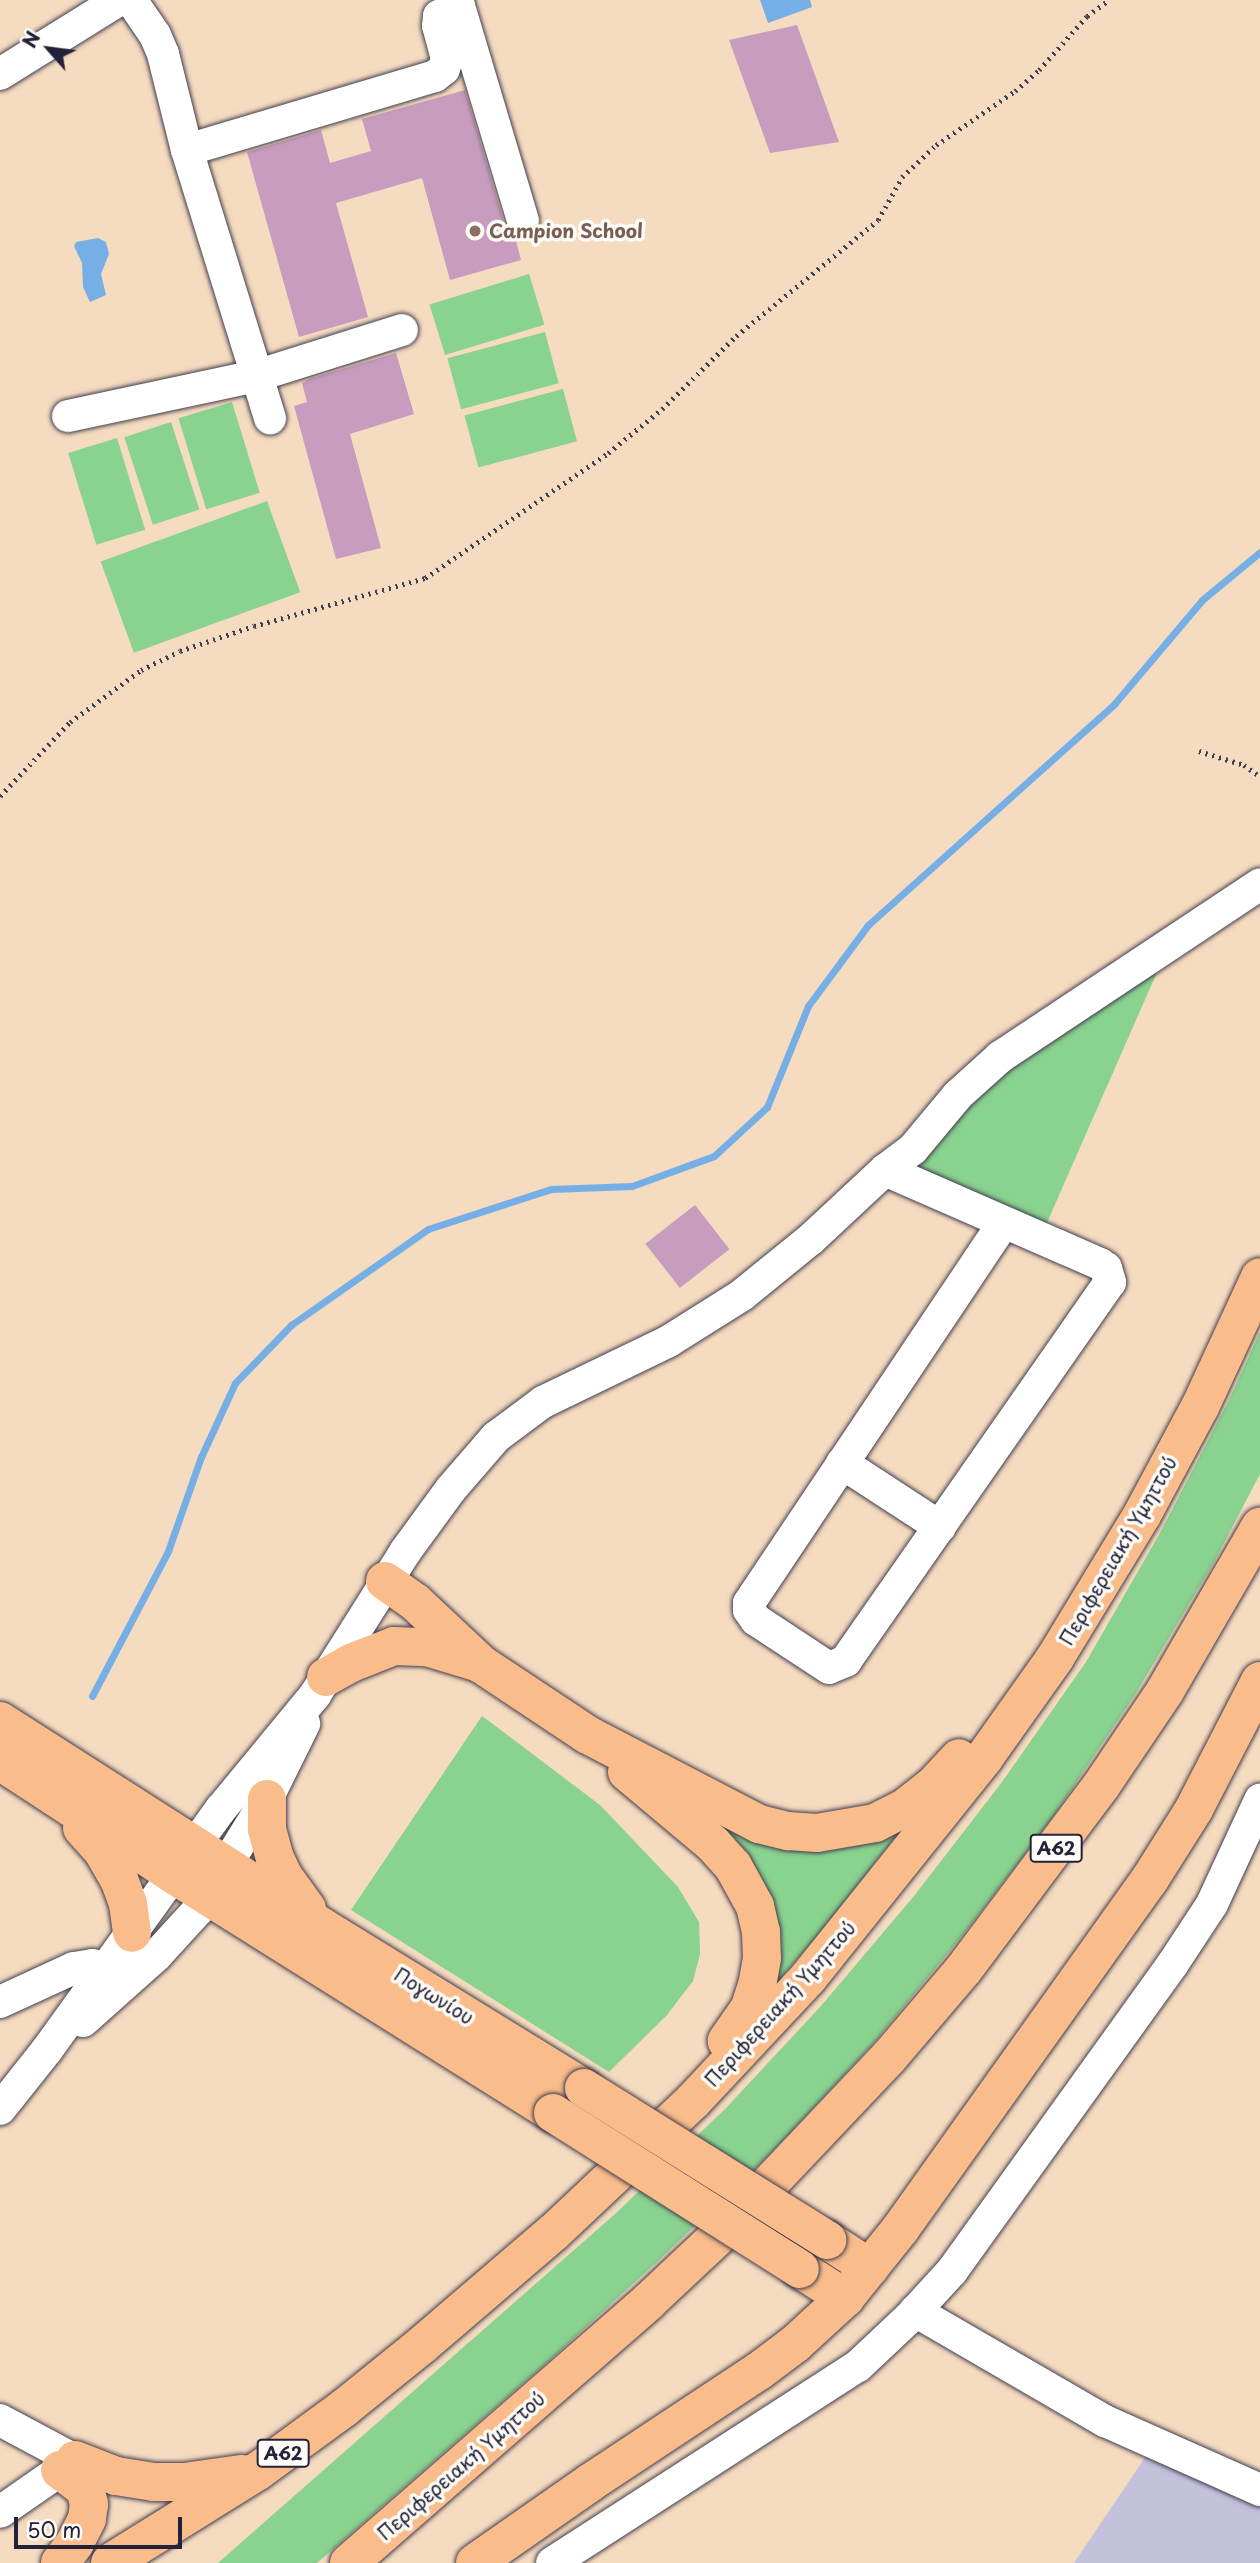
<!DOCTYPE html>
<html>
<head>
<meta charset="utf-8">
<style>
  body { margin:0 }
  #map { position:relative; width:1260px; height:2563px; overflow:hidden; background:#f5dbbf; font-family:"Playpen Sans",sans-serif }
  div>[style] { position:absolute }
  .industrial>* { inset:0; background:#c3c1db }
  .green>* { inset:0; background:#89d28f; transform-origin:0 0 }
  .water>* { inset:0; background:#76afe6 }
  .stream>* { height:7px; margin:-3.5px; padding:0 3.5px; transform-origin:3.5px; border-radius:3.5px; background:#76afe6 }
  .building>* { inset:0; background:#c79cbe; transform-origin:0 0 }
  .path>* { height:4.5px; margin-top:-2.25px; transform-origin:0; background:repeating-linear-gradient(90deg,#423e4f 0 2px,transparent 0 7px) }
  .roads { filter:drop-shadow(0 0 2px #423e4f) drop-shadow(0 0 2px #423e4f) }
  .minor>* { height:32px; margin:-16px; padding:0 16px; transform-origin:16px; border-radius:16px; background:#fff }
  .major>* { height:38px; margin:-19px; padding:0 19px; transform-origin:19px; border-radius:19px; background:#f9bc8a }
  .highway>* { height:38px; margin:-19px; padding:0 19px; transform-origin:19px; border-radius:19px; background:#f9bc8a }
  .bridges { filter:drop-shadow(0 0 2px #423e4f) drop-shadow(0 0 2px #423e4f) }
  .major-bridge>* { height:38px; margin:-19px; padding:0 19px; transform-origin:19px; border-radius:19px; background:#f9bc8a }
  .dots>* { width:19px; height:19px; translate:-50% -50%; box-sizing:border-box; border:4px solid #fdfcf7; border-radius:50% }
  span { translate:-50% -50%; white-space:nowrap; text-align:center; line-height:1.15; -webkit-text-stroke:7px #fdfcf7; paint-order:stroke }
  .shield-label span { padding:2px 5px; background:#fdfcf7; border:2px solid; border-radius:5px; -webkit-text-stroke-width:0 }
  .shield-label { font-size:18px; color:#22223b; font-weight:700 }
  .education-label { font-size:19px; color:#785e54; font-weight:700 }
  .left { translate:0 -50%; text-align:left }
  .street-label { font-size:19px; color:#22223b }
  .north { position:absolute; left:14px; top:14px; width:70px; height:70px; -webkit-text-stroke:5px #fdfcf7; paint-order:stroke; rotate:298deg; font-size:19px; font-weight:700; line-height:28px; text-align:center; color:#22223b }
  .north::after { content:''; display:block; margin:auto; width:24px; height:32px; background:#22223b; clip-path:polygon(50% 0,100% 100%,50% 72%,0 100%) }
  .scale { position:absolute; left:14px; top:2517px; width:168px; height:32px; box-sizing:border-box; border:4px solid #22223b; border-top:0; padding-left:9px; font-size:21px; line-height:24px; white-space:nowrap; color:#22223b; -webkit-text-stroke:5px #fdfcf7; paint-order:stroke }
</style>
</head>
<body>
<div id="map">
  <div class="industrial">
    <i style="clip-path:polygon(1148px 2453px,1260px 2501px,1260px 2563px,1074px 2563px)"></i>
  </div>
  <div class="green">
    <i style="left:529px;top:274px;width:53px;height:104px;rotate:73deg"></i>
    <i style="left:545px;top:332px;width:53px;height:101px;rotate:75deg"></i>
    <i style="left:563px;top:389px;width:54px;height:102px;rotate:75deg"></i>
    <i style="left:232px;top:402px;width:95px;height:56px;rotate:73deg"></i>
    <i style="left:171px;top:422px;width:92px;height:49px;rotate:72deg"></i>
    <i style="left:117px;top:438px;width:96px;height:51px;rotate:73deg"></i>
    <i style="left:267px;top:501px;width:97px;height:177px;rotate:70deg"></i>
    <i style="clip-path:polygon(1158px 970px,1042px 1234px,918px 1170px,928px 1152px,976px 1088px)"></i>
    <i style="clip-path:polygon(1260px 1332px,1260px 1474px,1214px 1562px,1136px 1693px,1053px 1817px,962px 1936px,871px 2046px,772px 2152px,659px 2260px,551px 2359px,317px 2563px,218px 2563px,615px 2214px,725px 2109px,821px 2006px,914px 1896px,1002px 1782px,1086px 1662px,1160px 1533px,1228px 1402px)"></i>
    <i style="clip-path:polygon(482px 1716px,600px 1805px,678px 1887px,699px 1922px,700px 1954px,693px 1981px,667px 2015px,609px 2072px,351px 1910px)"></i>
    <i style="clip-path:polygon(711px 1815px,909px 1819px,820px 1933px,764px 1997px)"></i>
  </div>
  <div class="water">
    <i style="clip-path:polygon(760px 0,810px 0,812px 7px,768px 23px)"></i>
    <i style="clip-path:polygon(98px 238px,106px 242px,109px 254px,101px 274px,106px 295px,90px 302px,83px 287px,82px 263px,74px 246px,76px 242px)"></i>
  </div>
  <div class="stream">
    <i style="left:92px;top:1696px;width:164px;rotate:-62.3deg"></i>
    <i style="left:168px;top:1551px;width:100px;rotate:-70.7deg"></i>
    <i style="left:201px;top:1457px;width:81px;rotate:-65.3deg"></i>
    <i style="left:235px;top:1383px;width:81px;rotate:-46deg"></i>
    <i style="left:291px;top:1325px;width:167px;rotate:-35deg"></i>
    <i style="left:428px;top:1229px;width:129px;rotate:-18deg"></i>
    <i style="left:551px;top:1189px;width:81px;rotate:-2.1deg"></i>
    <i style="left:632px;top:1186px;width:87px;rotate:-20.1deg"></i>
    <i style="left:714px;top:1156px;width:72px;rotate:-42.8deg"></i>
    <i style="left:767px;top:1107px;width:109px;rotate:-67.9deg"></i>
    <i style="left:808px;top:1006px;width:101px;rotate:-53.5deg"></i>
    <i style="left:868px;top:925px;width:332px;rotate:-41.9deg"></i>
    <i style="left:1115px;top:703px;width:135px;rotate:-49.8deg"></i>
    <i style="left:1202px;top:600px;width:75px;rotate:-39.6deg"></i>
  </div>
  <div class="building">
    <i style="clip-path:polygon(797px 25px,839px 142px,770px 153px,729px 40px)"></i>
    <i style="clip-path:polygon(465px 90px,505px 226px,515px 237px,521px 260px,450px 280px,422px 178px,336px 203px,368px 317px,299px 337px,247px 152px,321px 130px,330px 163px,371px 151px,362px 119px)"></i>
    <i style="clip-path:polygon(396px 353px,414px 414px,350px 434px,381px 548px,336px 559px,294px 406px,307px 402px,302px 383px,309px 379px)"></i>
    <i style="left:695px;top:1205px;width:56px;height:63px;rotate:52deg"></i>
  </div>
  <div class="path">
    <i style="left:1199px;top:751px;width:47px;rotate:17.3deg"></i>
    <i style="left:1244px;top:765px;width:19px;rotate:35deg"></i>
    <i style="left:0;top:796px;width:102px;rotate:-46.6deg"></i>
    <i style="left:70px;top:722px;width:88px;rotate:-36.2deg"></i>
    <i style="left:141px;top:670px;width:43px;rotate:-26deg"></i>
    <i style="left:180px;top:651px;width:78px;rotate:-18.7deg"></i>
    <i style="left:254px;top:626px;width:178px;rotate:-15.7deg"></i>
    <i style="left:425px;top:578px;width:222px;rotate:-34.3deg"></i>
    <i style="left:608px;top:453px;width:70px;rotate:-39.2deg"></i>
    <i style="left:662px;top:409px;width:104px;rotate:-44.6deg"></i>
    <i style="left:736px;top:336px;width:183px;rotate:-39.2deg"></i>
    <i style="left:878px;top:220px;width:49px;rotate:-60.8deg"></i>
    <i style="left:902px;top:177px;width:47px;rotate:-43.3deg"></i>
    <i style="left:936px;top:145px;width:96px;rotate:-34.4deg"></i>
    <i style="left:1015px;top:91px;width:32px;rotate:-41deg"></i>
    <i style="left:1039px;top:70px;width:72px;rotate:-48.4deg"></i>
    <i style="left:1087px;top:16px;width:27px;rotate:-36deg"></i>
  </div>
  <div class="roads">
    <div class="minor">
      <i style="left:131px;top:0;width:42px;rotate:55.6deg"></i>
      <i style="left:155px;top:35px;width:21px;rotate:67deg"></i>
      <i style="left:163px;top:54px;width:99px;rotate:76deg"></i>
      <i style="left:187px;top:150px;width:281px;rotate:72.8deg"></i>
      <i style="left:459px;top:6px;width:224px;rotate:73.4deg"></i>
      <i style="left:0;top:74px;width:140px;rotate:-31.9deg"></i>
      <i style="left:187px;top:150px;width:259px;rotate:-16.6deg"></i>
      <i style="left:435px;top:76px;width:11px;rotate:-38deg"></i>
      <i style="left:444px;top:69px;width:10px;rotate:-73deg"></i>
      <i style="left:447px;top:59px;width:34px;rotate:-105deg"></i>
      <i style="left:438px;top:26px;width:10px;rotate:-84deg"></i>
      <i style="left:439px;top:16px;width:22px;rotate:-27deg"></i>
      <i style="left:459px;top:6px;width:6px;rotate:-108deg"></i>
      <i style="left:68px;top:416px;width:192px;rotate:-12deg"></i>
      <i style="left:256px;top:376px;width:153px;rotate:-17.5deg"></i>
      <i style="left:885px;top:1170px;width:235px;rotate:23.6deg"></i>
      <i style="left:1100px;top:1264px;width:7px;rotate:34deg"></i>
      <i style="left:1106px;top:1268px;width:15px;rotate:74deg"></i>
      <i style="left:1110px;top:1282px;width:462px;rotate:124.9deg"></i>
      <i style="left:846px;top:1661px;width:18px;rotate:158deg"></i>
      <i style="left:829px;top:1668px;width:87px;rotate:-146.7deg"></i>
      <i style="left:756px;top:1620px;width:12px;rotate:-125deg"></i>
      <i style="left:749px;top:1610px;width:7px;rotate:-90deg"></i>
      <i style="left:749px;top:1603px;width:458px;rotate:-56.2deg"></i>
      <i style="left:842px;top:1463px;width:117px;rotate:33.1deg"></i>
      <i style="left:0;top:2002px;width:81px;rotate:-24.7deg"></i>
      <i style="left:74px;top:1968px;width:18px;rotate:-9deg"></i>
      <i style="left:92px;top:1965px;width:15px;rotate:11deg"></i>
      <i style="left:83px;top:2021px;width:98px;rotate:-41.7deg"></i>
      <i style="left:156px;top:1956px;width:64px;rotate:-47.5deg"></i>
      <i style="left:199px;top:1909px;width:129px;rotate:-58.3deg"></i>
      <i style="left:267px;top:1799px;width:84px;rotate:-63.7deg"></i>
      <i style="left:0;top:2109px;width:75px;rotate:-51.5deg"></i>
      <i style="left:47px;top:2050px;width:297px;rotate:-54.2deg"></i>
      <i style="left:221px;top:1809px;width:148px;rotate:-50.5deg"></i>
      <i style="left:315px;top:1695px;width:169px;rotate:-57.8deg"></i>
      <i style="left:405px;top:1552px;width:78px;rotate:-53.9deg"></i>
      <i style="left:451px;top:1489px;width:69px;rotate:-49.1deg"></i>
      <i style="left:496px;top:1437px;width:59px;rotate:-36.7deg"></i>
      <i style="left:543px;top:1402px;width:140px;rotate:-25.8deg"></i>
      <i style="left:669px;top:1341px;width:86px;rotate:-32.2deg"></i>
      <i style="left:742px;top:1295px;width:89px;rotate:-39.1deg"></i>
      <i style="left:811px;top:1239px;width:101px;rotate:-43deg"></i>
      <i style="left:885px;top:1170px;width:35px;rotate:-37deg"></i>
      <i style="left:913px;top:1149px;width:70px;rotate:-50.2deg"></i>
      <i style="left:958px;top:1095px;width:57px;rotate:-42.1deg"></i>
      <i style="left:1000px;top:1057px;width:312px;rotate:-33.6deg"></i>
      <i style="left:915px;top:2311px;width:220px;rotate:30.1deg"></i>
      <i style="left:1105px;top:2421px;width:170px;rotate:24deg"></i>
      <i style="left:0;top:2420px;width:85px;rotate:28.1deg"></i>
      <i style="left:75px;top:2460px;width:91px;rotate:145.3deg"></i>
      <i style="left:552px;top:2563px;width:364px;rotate:-32.8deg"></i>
      <i style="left:858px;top:2366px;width:70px;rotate:-43.3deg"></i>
      <i style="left:909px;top:2318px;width:64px;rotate:-47.5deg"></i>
      <i style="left:952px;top:2271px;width:377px;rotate:-54.3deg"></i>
      <i style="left:1172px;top:1965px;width:73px;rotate:-56.7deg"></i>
      <i style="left:1212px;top:1904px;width:115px;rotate:-65.2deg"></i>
    </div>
    <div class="major">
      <i style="left:0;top:1721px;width:382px;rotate:32.6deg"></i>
      <i style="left:322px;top:1927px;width:308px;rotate:31.6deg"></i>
      <i style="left:0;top:1761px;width:208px;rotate:33.2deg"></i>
      <i style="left:174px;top:1875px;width:448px;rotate:32.1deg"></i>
      <i style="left:267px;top:1799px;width:30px;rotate:90deg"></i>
      <i style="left:267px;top:1829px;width:30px;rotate:75deg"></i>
      <i style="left:275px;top:1858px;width:21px;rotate:65deg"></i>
      <i style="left:284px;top:1877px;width:39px;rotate:54deg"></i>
      <i style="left:82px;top:1828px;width:30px;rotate:48deg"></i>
      <i style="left:102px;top:1850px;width:34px;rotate:60deg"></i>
      <i style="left:119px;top:1879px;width:27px;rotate:70deg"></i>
      <i style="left:128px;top:1904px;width:29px;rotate:82deg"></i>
      <i style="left:827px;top:2240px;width:51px;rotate:33.1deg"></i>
      <i style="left:800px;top:2269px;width:54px;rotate:32.8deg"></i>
    </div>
    <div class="highway">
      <i style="left:385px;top:1581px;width:37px;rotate:35deg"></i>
      <i style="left:415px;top:1602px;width:91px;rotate:43.2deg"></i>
      <i style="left:481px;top:1664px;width:128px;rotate:33.6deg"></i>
      <i style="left:588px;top:1735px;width:193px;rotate:27.5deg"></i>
      <i style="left:759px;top:1824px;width:30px;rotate:14deg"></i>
      <i style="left:788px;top:1831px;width:29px;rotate:4deg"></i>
      <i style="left:817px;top:1833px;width:59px;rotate:-9.8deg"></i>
      <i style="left:875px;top:1823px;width:35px;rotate:-27deg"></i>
      <i style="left:906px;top:1807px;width:34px;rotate:-38deg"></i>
      <i style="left:933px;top:1786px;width:38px;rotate:-47deg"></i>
      <i style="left:326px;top:1677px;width:29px;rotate:-29deg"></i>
      <i style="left:351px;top:1663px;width:46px;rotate:-21.6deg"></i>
      <i style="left:394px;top:1646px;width:33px;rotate:2deg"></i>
      <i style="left:427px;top:1647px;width:51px;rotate:17deg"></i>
      <i style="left:627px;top:1772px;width:112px;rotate:39.9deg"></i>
      <i style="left:713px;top:1844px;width:30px;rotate:48deg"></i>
      <i style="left:733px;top:1866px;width:46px;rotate:61.2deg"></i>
      <i style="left:755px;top:1906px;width:27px;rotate:77deg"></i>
      <i style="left:761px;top:1932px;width:26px;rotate:88deg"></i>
      <i style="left:762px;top:1958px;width:27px;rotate:100deg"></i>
      <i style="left:757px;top:1985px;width:25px;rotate:108deg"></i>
      <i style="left:749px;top:2009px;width:39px;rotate:125deg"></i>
      <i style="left:75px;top:2460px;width:44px;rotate:21.3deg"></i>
      <i style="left:116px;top:2476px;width:37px;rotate:9deg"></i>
      <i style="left:153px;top:2482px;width:31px"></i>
      <i style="left:184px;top:2482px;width:59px;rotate:-7.9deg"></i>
      <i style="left:60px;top:2470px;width:31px;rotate:37deg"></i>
      <i style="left:85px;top:2489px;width:16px;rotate:75deg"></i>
      <i style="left:89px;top:2504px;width:15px;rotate:98deg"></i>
      <i style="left:87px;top:2519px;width:27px;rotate:117deg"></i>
      <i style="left:75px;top:2543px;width:25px;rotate:127deg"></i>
      <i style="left:110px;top:2563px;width:174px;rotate:-31.9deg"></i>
      <i style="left:258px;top:2471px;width:107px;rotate:-36.2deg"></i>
      <i style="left:344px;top:2408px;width:100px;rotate:-38.9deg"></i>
      <i style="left:422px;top:2345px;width:174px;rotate:-40.6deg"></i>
      <i style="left:554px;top:2232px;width:191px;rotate:-43.3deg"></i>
      <i style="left:693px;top:2101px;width:168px;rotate:-46.9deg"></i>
      <i style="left:808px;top:1978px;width:282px;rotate:-51.3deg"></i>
      <i style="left:984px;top:1758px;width:123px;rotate:-54.6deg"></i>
      <i style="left:1055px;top:1658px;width:167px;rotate:-58.7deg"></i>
      <i style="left:1142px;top:1515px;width:123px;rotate:-61.8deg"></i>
      <i style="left:1200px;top:1407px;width:143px;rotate:-65.2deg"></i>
      <i style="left:349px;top:2563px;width:398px;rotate:-41.1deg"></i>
      <i style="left:649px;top:2301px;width:115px;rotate:-43.2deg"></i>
      <i style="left:733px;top:2222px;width:228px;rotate:-46.6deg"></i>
      <i style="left:890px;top:2056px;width:114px;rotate:-49.6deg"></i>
      <i style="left:964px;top:1969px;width:229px;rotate:-53.2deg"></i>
      <i style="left:1101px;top:1786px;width:115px;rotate:-56deg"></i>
      <i style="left:1165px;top:1691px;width:190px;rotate:-59.9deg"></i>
      <i style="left:475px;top:2563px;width:141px;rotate:-34.9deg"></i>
      <i style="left:591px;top:2482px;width:201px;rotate:-33.5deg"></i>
      <i style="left:759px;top:2371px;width:45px;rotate:-36.9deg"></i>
      <i style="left:795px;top:2344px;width:68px;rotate:-42.6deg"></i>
      <i style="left:845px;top:2298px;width:90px;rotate:-51.3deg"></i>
      <i style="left:901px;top:2228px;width:429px;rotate:-54.5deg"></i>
      <i style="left:1150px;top:1879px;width:83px;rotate:-57.8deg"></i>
      <i style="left:1194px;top:1809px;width:144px;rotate:-62.7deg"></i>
    </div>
  </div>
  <div class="bridges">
    <div class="major-bridge">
      <i style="left:584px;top:2088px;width:287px;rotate:32deg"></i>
      <i style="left:553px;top:2113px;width:292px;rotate:32.3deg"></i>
    </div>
  </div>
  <div class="dots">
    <i style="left:475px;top:231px;background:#8d6e63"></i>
  </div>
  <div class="shield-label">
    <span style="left:1056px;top:1848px">Α62</span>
    <span style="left:283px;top:2453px">Α62</span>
  </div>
  <div class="education-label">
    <span class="left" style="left:489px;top:231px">Campion School</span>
  </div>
  <div class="street-label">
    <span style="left:1118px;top:1551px;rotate:-60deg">Περιφερειακή Υμηττού</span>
    <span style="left:434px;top:1996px;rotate:32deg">Πογωνίου</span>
    <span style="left:780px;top:2004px;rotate:-48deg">Περιφερειακή Υμηττού</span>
    <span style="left:461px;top:2466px;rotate:-41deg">Περιφερειακή Υμηττού</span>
  </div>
  <div class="north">N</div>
  <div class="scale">50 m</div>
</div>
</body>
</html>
